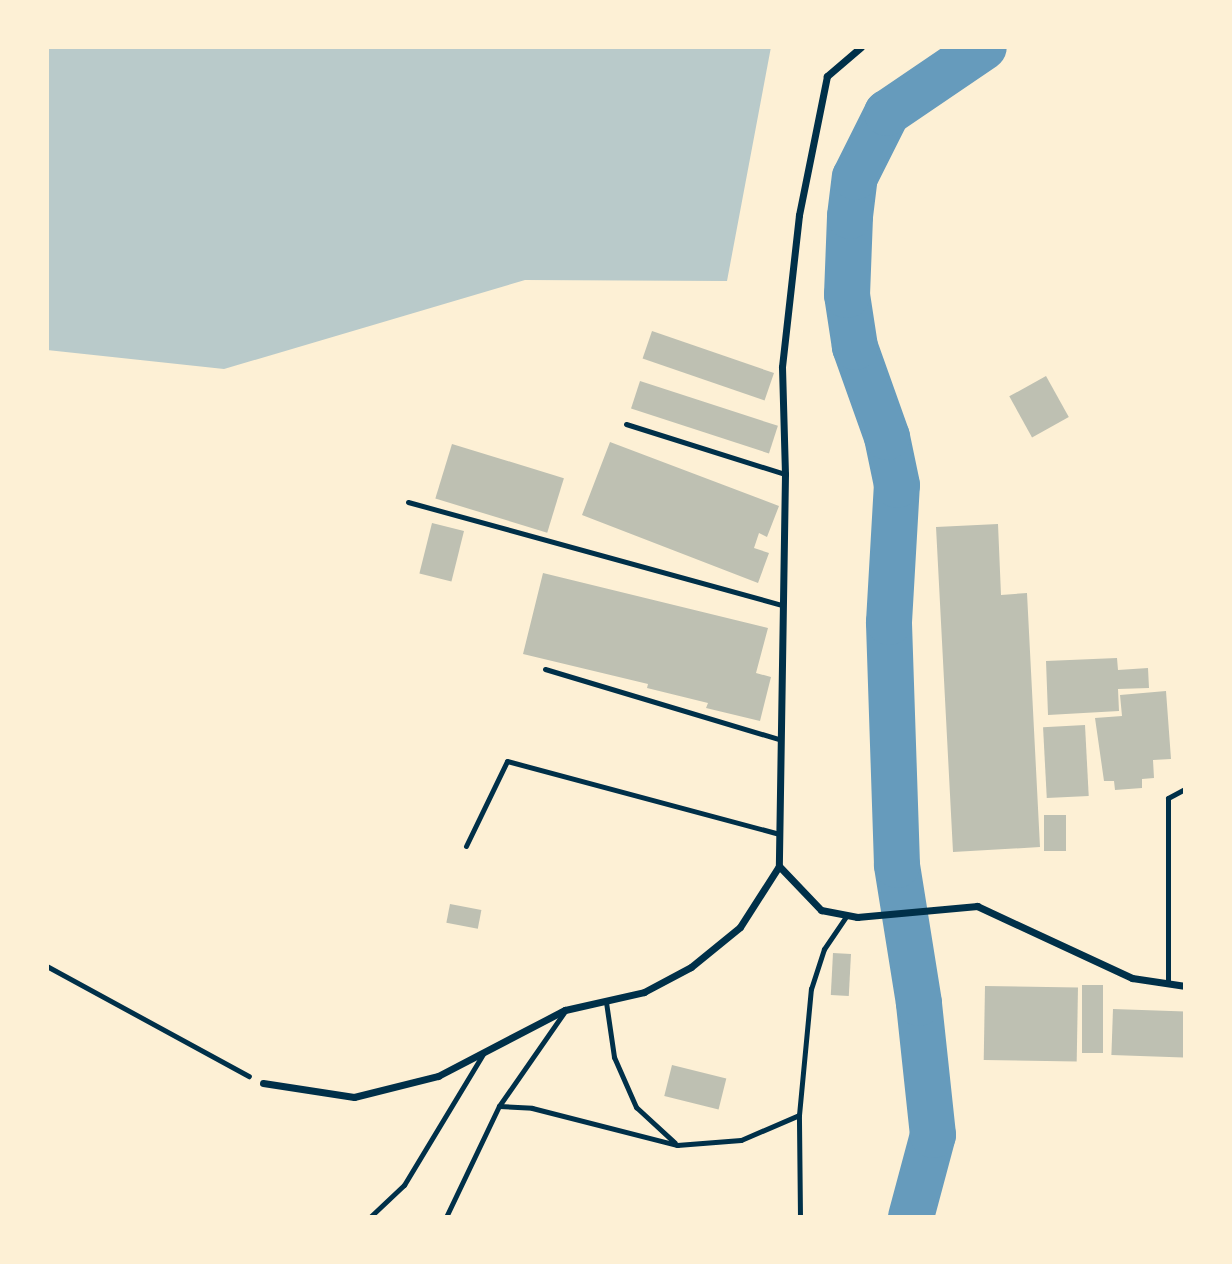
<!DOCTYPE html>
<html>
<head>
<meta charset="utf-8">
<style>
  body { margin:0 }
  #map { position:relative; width:1232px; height:1264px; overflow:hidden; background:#fdf0d5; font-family:Barlow,sans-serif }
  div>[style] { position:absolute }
  .green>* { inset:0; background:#b9caca }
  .river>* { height:46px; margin:-23px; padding:0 23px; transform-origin:23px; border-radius:23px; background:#669bbc }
  .building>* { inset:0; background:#bec0b2; transform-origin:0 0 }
  .path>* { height:4.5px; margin:-2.25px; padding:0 2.25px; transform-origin:2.25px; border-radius:2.25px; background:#003049 }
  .service>* { height:5px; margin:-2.5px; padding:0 2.5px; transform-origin:2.5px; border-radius:2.5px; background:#003049 }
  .minor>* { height:7px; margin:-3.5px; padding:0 3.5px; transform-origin:3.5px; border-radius:3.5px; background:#003049 }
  span { translate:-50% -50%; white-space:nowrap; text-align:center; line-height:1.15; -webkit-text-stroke:7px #fdf0d5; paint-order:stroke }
  .frame { position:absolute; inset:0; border:49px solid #fdf0d5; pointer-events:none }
</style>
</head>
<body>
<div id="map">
  <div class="green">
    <i style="clip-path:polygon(47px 47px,771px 47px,727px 281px,525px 280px,224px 369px,47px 350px)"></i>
  </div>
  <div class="river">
    <i style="left:911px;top:1217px;width:85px;rotate:-75deg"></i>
    <i style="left:933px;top:1135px;width:133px;rotate:-96.1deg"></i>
    <i style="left:919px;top:1003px;width:140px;rotate:-99.1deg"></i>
    <i style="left:897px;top:865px;width:243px;rotate:-91.9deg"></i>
    <i style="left:889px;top:622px;width:137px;rotate:-86.7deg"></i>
    <i style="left:897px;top:485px;width:49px;rotate:-101.8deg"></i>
    <i style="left:887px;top:437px;width:96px;rotate:-109.6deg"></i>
    <i style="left:855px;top:347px;width:53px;rotate:-98.7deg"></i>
    <i style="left:847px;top:295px;width:79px;rotate:-87.8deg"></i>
    <i style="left:850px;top:216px;width:39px;rotate:-83deg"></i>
    <i style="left:855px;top:177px;width:72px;rotate:-63.4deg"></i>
    <i style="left:887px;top:113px;width:117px;rotate:-34.2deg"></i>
  </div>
  <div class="building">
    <i style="left:652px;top:331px;width:129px;height:29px;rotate:19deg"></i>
    <i style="left:1046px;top:376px;width:47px;height:42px;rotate:61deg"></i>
    <i style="left:640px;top:381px;width:145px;height:29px;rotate:18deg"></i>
    <i style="clip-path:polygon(610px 442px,779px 506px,767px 537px,759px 533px,754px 548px,769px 553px,758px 583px,582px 515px)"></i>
    <i style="left:452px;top:444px;width:117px;height:57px;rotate:17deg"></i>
    <i style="left:432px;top:523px;width:33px;height:52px;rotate:14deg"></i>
    <i style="clip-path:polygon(998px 524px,1001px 595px,1027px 593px,1040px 847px,953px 852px,936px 527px)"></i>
    <i style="clip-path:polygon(543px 573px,768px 628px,756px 673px,771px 677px,760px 721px,706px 708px,708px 703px,647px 688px,648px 684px,523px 654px)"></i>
    <i style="clip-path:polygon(1117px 658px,1118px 670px,1148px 668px,1149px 688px,1118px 689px,1119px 711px,1048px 715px,1046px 661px)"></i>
    <i style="clip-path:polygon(1166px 691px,1171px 759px,1153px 760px,1154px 778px,1142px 779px,1142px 788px,1115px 790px,1114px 781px,1104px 781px,1095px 718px,1122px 716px,1120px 695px)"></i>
    <i style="left:1085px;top:725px;width:71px;height:42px;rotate:87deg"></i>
    <i style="left:1044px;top:815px;width:22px;height:36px"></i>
    <i style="left:450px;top:904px;width:32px;height:19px;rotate:11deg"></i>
    <i style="left:833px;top:953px;width:18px;height:42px;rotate:3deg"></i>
    <i style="left:1082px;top:985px;width:21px;height:68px"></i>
    <i style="left:985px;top:986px;width:93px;height:74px;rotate:1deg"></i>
    <i style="left:1113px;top:1009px;width:72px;height:46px;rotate:2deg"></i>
    <i style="left:672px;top:1065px;width:56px;height:32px;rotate:14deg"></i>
  </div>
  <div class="path">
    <i style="left:47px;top:966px;width:230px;rotate:28.6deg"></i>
  </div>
  <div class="service">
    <i style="left:626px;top:424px;width:167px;rotate:17.5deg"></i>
    <i style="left:408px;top:502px;width:388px;rotate:15.4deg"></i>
    <i style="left:545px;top:669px;width:246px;rotate:16.7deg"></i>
    <i style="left:466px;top:846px;width:94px;rotate:-64.2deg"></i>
    <i style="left:507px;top:761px;width:282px;rotate:15deg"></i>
    <i style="left:1168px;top:983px;width:185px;rotate:-90deg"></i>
    <i style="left:1168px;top:798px;width:19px;rotate:-28deg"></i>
    <i style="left:606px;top:1002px;width:56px;rotate:81.7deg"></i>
    <i style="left:614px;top:1057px;width:55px;rotate:66.3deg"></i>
    <i style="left:636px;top:1107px;width:53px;rotate:42.7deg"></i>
    <i style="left:499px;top:1106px;width:33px;rotate:3deg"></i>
    <i style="left:532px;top:1108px;width:150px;rotate:14.3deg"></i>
    <i style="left:677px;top:1145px;width:64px;rotate:-4.5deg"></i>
    <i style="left:741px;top:1140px;width:63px;rotate:-23.3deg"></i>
    <i style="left:370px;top:1217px;width:47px;rotate:-43.3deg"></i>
    <i style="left:404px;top:1185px;width:153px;rotate:-58.9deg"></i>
    <i style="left:446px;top:1217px;width:123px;rotate:-64.5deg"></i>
    <i style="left:499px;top:1106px;width:116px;rotate:-55.2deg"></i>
    <i style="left:800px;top:1217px;width:102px;rotate:-90.6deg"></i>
    <i style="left:799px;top:1115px;width:127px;rotate:-84.6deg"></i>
    <i style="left:811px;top:989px;width:42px;rotate:-72deg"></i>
    <i style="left:824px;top:949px;width:41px;rotate:-55.9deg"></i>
  </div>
  <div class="minor">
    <i style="left:861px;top:47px;width:45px;rotate:139.5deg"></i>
    <i style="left:827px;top:76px;width:142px;rotate:101.4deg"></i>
    <i style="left:799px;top:215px;width:153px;rotate:96.4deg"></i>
    <i style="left:782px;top:367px;width:107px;rotate:88.4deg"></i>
    <i style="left:785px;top:474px;width:392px;rotate:90.9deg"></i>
    <i style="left:779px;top:866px;width:61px;rotate:46.3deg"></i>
    <i style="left:821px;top:910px;width:37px;rotate:11deg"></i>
    <i style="left:857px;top:917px;width:121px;rotate:-5.2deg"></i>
    <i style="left:977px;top:906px;width:171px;rotate:24.9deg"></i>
    <i style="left:1132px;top:978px;width:54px;rotate:8.6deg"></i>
    <i style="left:263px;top:1083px;width:92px;rotate:8.7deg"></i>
    <i style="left:354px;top:1097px;width:87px;rotate:-14deg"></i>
    <i style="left:438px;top:1076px;width:143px;rotate:-27.5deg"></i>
    <i style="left:565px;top:1010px;width:81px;rotate:-12.8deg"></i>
    <i style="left:644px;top:992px;width:53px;rotate:-28deg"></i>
    <i style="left:691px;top:967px;width:63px;rotate:-39.2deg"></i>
    <i style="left:740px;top:927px;width:72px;rotate:-57.4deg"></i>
  </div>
  <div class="frame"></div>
</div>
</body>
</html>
